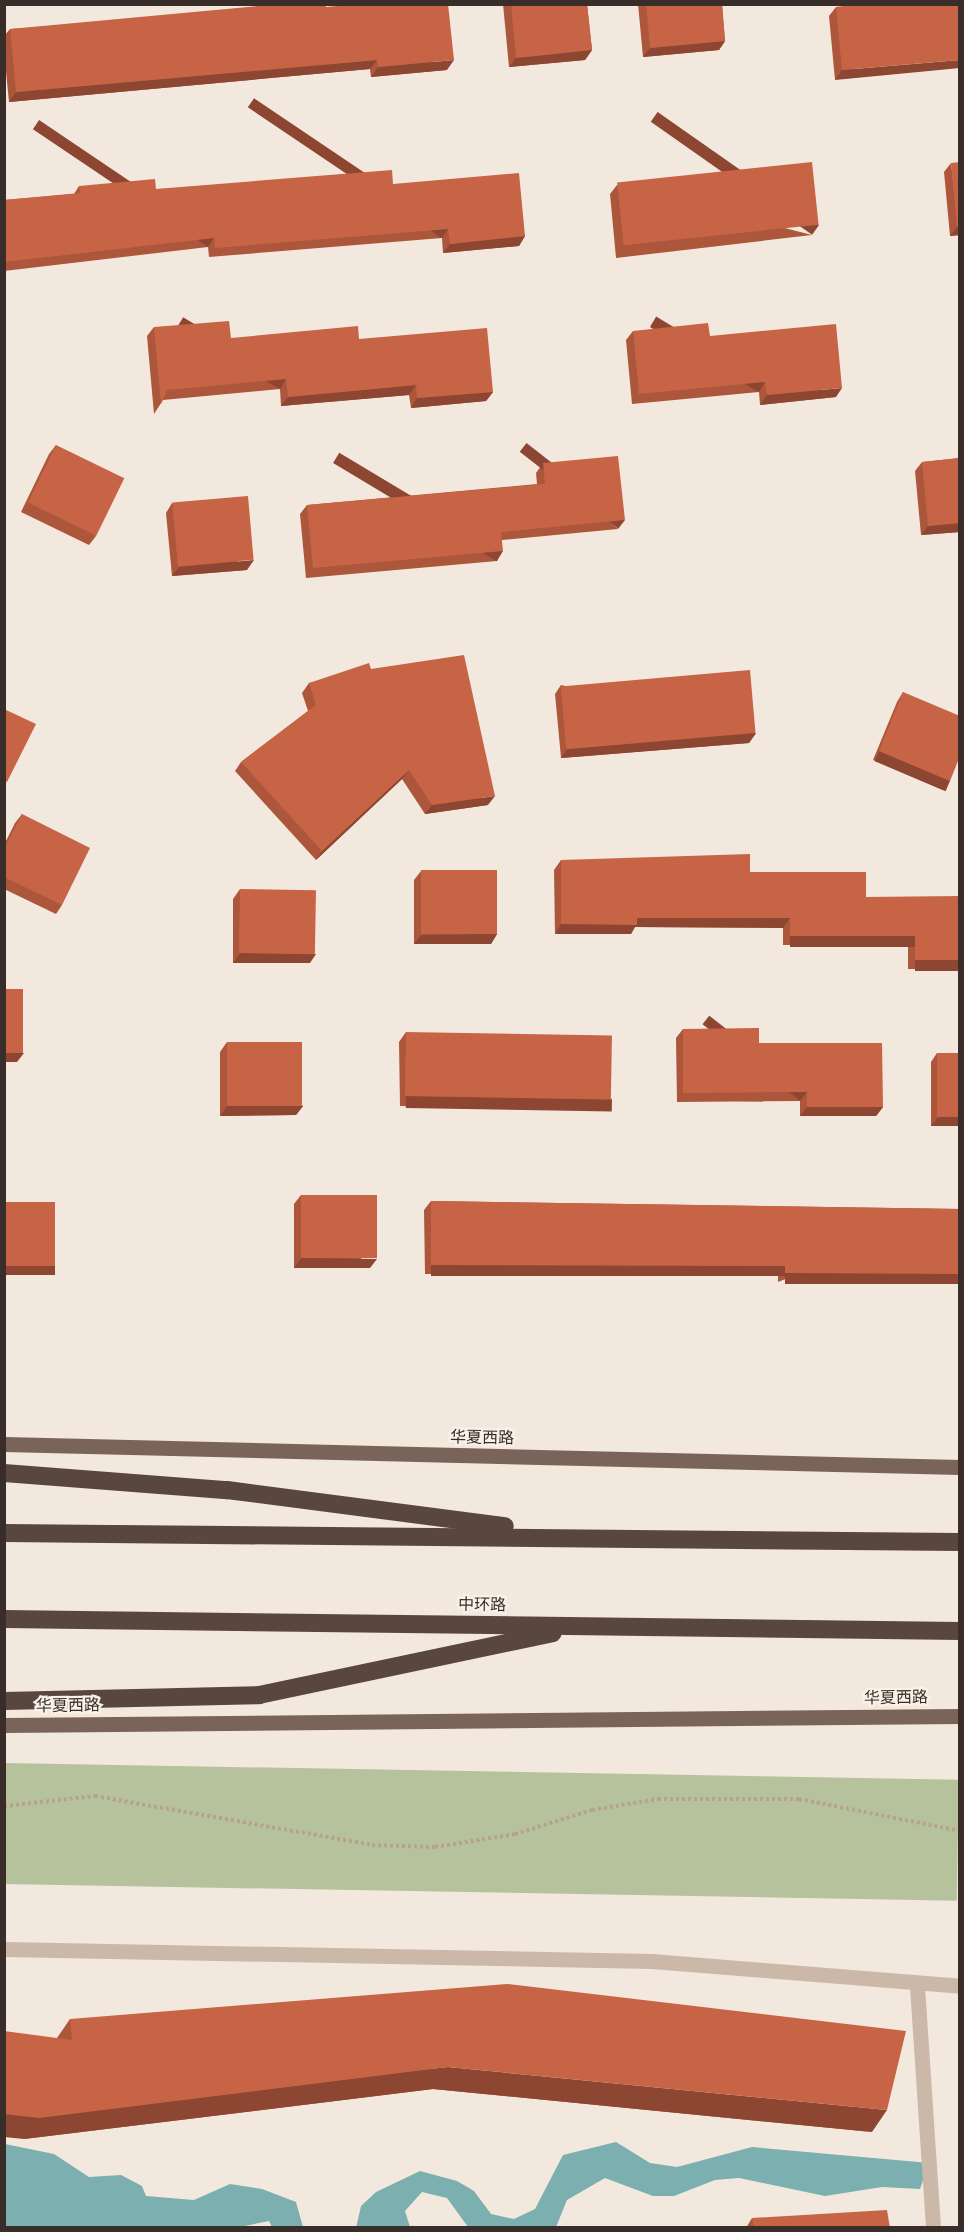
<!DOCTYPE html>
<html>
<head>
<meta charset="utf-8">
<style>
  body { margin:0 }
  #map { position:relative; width:964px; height:2232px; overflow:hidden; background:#f3e8dd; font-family:Poppins,"Noto Sans SC",sans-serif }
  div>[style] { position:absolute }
  .green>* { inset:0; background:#b6c29c; transform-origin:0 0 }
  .water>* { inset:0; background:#7bafb0 }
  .path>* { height:4px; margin-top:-2px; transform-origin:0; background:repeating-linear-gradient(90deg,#b7a292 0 3px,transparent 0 6px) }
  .lane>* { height:15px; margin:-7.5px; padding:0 7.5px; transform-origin:7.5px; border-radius:7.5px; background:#cbb8a8 }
  .primary>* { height:15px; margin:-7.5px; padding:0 7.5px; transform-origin:7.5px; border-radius:7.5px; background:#7a6459 }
  .highway>* { height:18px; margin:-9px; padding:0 9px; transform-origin:9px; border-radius:9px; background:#59473f }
  .wall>* { inset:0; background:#ac563c }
  .shaded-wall>* { inset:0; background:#8c4631; transform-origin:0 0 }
  .building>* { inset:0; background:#c86446; transform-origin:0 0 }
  span { translate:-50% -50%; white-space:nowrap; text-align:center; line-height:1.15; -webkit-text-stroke:4.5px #faf2e9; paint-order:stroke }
  .street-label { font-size:16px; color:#382d29 }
  .frame { position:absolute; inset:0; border:6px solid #382d29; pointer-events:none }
</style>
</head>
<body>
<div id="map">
  <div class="green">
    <i style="left:5px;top:1763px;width:954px;height:121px;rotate:1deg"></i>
  </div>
  <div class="water">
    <i style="clip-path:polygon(616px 2142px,650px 2163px,677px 2167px,752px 2147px,929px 2163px,920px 2189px,882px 2187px,825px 2196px,739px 2178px,715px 2180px,674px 2196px,653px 2196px,605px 2178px,567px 2200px,556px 2227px,468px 2227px,447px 2198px,422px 2192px,405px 2211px,410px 2227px,356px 2228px,361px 2206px,376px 2192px,420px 2171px,457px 2181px,474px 2191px,491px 2214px,514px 2219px,535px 2209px,563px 2155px)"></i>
    <i style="clip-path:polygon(5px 2144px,54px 2154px,89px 2177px,121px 2175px,142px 2186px,146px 2196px,194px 2200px,230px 2184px,262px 2189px,296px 2202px,303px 2227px,272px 2227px,269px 2221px,235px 2228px,5px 2227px)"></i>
  </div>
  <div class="path">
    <i style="left:4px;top:1806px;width:92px;rotate:-6.3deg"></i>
    <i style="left:95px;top:1796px;width:281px;rotate:10deg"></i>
    <i style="left:372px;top:1845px;width:63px;rotate:1.8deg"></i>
    <i style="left:435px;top:1847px;width:81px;rotate:-9.2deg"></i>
    <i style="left:515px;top:1834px;width:81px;rotate:-17.3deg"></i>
    <i style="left:592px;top:1810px;width:67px;rotate:-9.5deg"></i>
    <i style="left:658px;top:1799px;width:141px"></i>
    <i style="left:799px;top:1799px;width:164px;rotate:11.2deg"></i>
  </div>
  <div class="lane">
    <i style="left:4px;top:1949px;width:648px;rotate:1.06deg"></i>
    <i style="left:652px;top:1961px;width:309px;rotate:4.6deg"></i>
    <i style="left:917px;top:1986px;width:243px;rotate:86.2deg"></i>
  </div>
  <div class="primary">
    <i style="left:4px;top:1444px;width:956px;rotate:1.38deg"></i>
    <i style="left:4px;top:1725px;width:956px;rotate:-0.54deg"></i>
  </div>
  <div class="highway">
    <i style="left:4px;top:1473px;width:224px;rotate:4.4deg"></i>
    <i style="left:227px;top:1490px;width:280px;rotate:7.4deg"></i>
    <i style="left:4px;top:1533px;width:956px;rotate:0.54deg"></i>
    <i style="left:4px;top:1619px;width:956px;rotate:0.72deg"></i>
    <i style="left:4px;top:1701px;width:255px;rotate:-1.3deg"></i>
    <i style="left:259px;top:1695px;width:300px;rotate:-11.9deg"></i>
  </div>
  <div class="wall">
    <i style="clip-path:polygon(503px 4px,587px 4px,592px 50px,585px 60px,509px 67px)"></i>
    <i style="clip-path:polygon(638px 4px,722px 4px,725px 41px,719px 50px,643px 57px)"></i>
    <i style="clip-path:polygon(960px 4px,835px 80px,829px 16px,836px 7px)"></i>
    <i style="clip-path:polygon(326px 7px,447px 70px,371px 77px,370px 69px,9px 102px,4px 51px,4px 36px,10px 29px)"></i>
    <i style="clip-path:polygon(951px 163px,960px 235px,950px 236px,944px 172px)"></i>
    <i style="clip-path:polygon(393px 184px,525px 236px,519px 246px,443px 253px,442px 238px,209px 257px,208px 247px,4px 271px,4px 200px,74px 194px,79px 186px,156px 189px)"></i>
    <i style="clip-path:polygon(617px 185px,812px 235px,616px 258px,610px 194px)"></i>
    <i style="clip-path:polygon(154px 327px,231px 338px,359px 339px,493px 392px,486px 401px,411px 408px,409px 395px,281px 406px,280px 389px,163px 400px,154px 414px,147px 336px)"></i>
    <i style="clip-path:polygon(633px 331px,710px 336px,836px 397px,760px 405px,759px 392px,632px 404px,626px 340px)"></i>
    <i style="clip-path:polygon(56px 445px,96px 536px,89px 545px,21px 512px,49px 454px)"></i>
    <i style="clip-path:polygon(960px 458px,960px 532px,921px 535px,915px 471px,922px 462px)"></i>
    <i style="clip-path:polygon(543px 463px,618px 529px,502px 540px,497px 561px,306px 578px,300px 514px,307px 505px,537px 484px,536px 473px)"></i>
    <i style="clip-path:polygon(172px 503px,247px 570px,172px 576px,166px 513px)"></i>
    <i style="clip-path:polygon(371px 669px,488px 805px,425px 814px,402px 779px,316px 860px,235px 771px,241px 762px,308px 711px,302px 693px,309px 683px)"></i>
    <i style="clip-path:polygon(561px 685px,756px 733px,749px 743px,561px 758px,555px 694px)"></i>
    <i style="clip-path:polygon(903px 692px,950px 781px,943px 790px,873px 760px,897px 702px)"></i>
    <i style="clip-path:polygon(22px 814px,62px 905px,56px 914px,4px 889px,4px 845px,15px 823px)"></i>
    <i style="clip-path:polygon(561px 860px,750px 872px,866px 897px,960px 969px,908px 969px,908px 945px,783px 945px,783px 928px,635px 927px,631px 934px,555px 934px,554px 870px)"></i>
    <i style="clip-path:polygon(421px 871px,497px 934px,491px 944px,414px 944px,414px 880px)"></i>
    <i style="clip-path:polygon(240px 889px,310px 963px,233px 963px,233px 899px)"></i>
    <i style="clip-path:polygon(683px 1029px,759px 1043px,883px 1107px,876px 1116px,800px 1116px,800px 1101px,677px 1102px,676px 1038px)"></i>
    <i style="clip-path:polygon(406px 1032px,612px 1099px,605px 1109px,400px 1106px,399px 1042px)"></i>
    <i style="clip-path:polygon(227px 1042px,303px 1106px,296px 1115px,220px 1116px,220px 1052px)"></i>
    <i style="clip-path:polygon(937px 1053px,960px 1053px,960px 1126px,931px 1126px,931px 1062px)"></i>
    <i style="clip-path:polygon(301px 1195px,370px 1268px,294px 1268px,294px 1204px)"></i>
    <i style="clip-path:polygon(431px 1201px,960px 1209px,778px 1282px,778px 1275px,425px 1274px,424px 1210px)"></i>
    <i style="clip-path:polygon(70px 2019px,872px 2132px,433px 2089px,24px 2139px,57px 2038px)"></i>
    <i style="clip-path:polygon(752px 2218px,890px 2228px,746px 2228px)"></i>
  </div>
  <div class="shaded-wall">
    <i style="clip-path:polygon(725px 41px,719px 50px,643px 57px,650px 48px)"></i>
    <i style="clip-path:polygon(592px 50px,585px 60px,509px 67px,516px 58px)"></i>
    <i style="clip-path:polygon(377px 60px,370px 69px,9px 102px,16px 92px)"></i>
    <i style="clip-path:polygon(454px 60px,447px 70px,371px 77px,378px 67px)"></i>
    <i style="clip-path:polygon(960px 60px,960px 68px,835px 80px,842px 70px)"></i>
    <i style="left:819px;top:225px;width:12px;height:197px;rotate:125deg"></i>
    <i style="clip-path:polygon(960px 226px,960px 235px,950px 236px,957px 227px)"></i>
    <i style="left:448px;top:229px;width:11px;height:234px;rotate:124deg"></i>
    <i style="clip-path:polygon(525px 236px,519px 246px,443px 253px,450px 244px)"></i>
    <i style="left:214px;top:238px;width:11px;height:211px;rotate:124deg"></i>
    <i style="left:286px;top:379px;width:12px;height:120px;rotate:121deg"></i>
    <i style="left:765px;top:382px;width:12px;height:127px;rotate:121deg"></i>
    <i style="clip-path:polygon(416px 385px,409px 395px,281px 406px,288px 397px)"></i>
    <i style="clip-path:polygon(842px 388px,836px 397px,760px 405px,767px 395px)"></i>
    <i style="clip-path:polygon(493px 392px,486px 401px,411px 408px,417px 398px)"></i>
    <i style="left:625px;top:520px;width:11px;height:125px;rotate:128deg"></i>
    <i style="clip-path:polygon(960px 523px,960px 532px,921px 535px,928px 526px)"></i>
    <i style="left:503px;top:551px;width:12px;height:191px;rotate:121deg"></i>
    <i style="clip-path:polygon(254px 560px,247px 570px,172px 576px,179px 567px)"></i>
    <i style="clip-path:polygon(756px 733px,749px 743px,561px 758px,567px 749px)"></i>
    <i style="left:879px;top:751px;width:77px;height:11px;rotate:23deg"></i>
    <i style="clip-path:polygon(409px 770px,402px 779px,316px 860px,322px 851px)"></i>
    <i style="clip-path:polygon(495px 796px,488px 805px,425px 814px,432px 805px)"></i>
    <i style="clip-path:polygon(637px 918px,790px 918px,783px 928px,635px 927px,631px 934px,555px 934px,561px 924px)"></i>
    <i style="clip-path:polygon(497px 934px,491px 944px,414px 944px,421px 935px)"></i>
    <i style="left:790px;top:936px;width:125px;height:11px"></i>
    <i style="clip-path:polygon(240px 953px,316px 954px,310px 963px,233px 963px)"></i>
    <i style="left:915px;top:960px;width:45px;height:11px"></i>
    <i style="clip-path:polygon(4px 1053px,24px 1053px,17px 1062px,4px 1062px)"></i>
    <i style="left:807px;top:1092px;width:11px;height:124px;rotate:128deg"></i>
    <i style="left:406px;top:1096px;width:206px;height:12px;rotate:1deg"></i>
    <i style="clip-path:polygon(227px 1106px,303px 1106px,296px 1115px,220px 1116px)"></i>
    <i style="clip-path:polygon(807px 1107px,883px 1107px,876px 1116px,800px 1116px)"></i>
    <i style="clip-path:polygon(938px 1117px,960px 1117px,960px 1126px,931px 1126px)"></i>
    <i style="clip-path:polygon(301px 1258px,377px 1259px,370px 1268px,294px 1268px)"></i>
    <i style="left:431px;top:1265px;width:354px;height:11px"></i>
    <i style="left:4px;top:1266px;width:51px;height:9px"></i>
    <i style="left:785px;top:1273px;width:175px;height:11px"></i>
    <i style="clip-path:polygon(448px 2067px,887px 2110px,872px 2132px,433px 2089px,24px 2139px,4px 2137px,4px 2114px)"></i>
  </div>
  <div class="building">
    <i style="clip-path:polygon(279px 4px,326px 4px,326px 7px,359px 4px,448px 4px,454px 60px,378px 67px,377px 60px,16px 92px,10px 29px)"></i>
    <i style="clip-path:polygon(511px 4px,587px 4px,592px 50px,516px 58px)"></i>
    <i style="clip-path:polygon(646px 4px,722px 4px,725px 41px,650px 48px)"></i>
    <i style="clip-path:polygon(859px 4px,960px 4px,960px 60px,842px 70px,836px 7px)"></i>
    <i style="left:812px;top:162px;width:63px;height:196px;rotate:84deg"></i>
    <i style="clip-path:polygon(960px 162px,960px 226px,957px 227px,951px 163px)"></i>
    <i style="clip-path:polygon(392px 170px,393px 184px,519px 173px,525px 236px,450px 244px,448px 229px,215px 248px,214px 238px,4px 262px,4px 200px,80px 193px,79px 186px,155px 179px,156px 189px)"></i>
    <i style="clip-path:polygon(229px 321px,231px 338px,358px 326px,359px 339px,487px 328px,493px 392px,417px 398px,416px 385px,288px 397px,286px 379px,167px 390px,161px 404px,154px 327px)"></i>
    <i style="clip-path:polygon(708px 323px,710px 336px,836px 324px,842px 388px,767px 395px,765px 382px,639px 394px,633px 331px)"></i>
    <i style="left:56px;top:445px;width:76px;height:64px;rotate:26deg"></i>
    <i style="clip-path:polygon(618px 456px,625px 520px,501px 532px,503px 551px,313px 568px,307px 505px,545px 484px,543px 463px)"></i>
    <i style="clip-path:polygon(960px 458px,960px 523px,928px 526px,922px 462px)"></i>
    <i style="left:248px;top:496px;width:64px;height:76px;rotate:85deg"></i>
    <i style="clip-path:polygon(464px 655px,495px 796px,432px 805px,409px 770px,322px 851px,241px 762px,316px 705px,309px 683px,369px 663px,371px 669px)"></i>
    <i style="left:750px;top:670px;width:63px;height:190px;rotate:85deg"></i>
    <i style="clip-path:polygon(903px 692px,960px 716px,960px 756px,950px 781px,879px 751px)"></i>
    <i style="clip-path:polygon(4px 709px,36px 724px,7px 782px,4px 781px)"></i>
    <i style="clip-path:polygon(22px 814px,90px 848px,62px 905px,4px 877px,4px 849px)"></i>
    <i style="clip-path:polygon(750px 854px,750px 872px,866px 872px,866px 897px,960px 896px,960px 960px,915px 960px,915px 936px,790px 936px,790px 918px,637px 918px,637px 925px,561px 924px,561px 860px)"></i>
    <i style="left:497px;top:870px;width:64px;height:76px;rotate:90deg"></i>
    <i style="left:240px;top:889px;width:76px;height:64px;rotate:1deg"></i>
    <i style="left:4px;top:989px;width:19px;height:64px"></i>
    <i style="clip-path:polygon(759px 1028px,759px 1043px,882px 1043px,883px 1107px,807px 1107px,807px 1092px,683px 1093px,683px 1029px)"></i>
    <i style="left:406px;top:1032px;width:206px;height:64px;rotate:1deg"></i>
    <i style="left:227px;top:1042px;width:75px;height:64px"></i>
    <i style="left:937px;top:1053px;width:23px;height:64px"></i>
    <i style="left:301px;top:1195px;width:76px;height:63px"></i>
    <i style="clip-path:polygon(431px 1201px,960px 1209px,960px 1274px,785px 1273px,785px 1266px,431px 1265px)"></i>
    <i style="left:4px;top:1202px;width:51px;height:64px"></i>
    <i style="clip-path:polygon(507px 1984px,906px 2031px,887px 2110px,448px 2067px,39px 2118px,4px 2114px,4px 2031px,72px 2040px,70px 2019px)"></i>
    <i style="clip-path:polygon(887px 2210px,890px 2228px,754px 2228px,752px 2218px)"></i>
  </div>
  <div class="street-label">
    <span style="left:482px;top:1438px;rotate:1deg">华夏西路</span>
    <span style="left:482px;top:1605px;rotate:1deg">中环路</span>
    <span style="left:896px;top:1698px;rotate:-1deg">华夏西路</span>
    <span style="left:68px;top:1706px;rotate:-1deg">华夏西路</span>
  </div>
  <div class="frame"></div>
</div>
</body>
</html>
